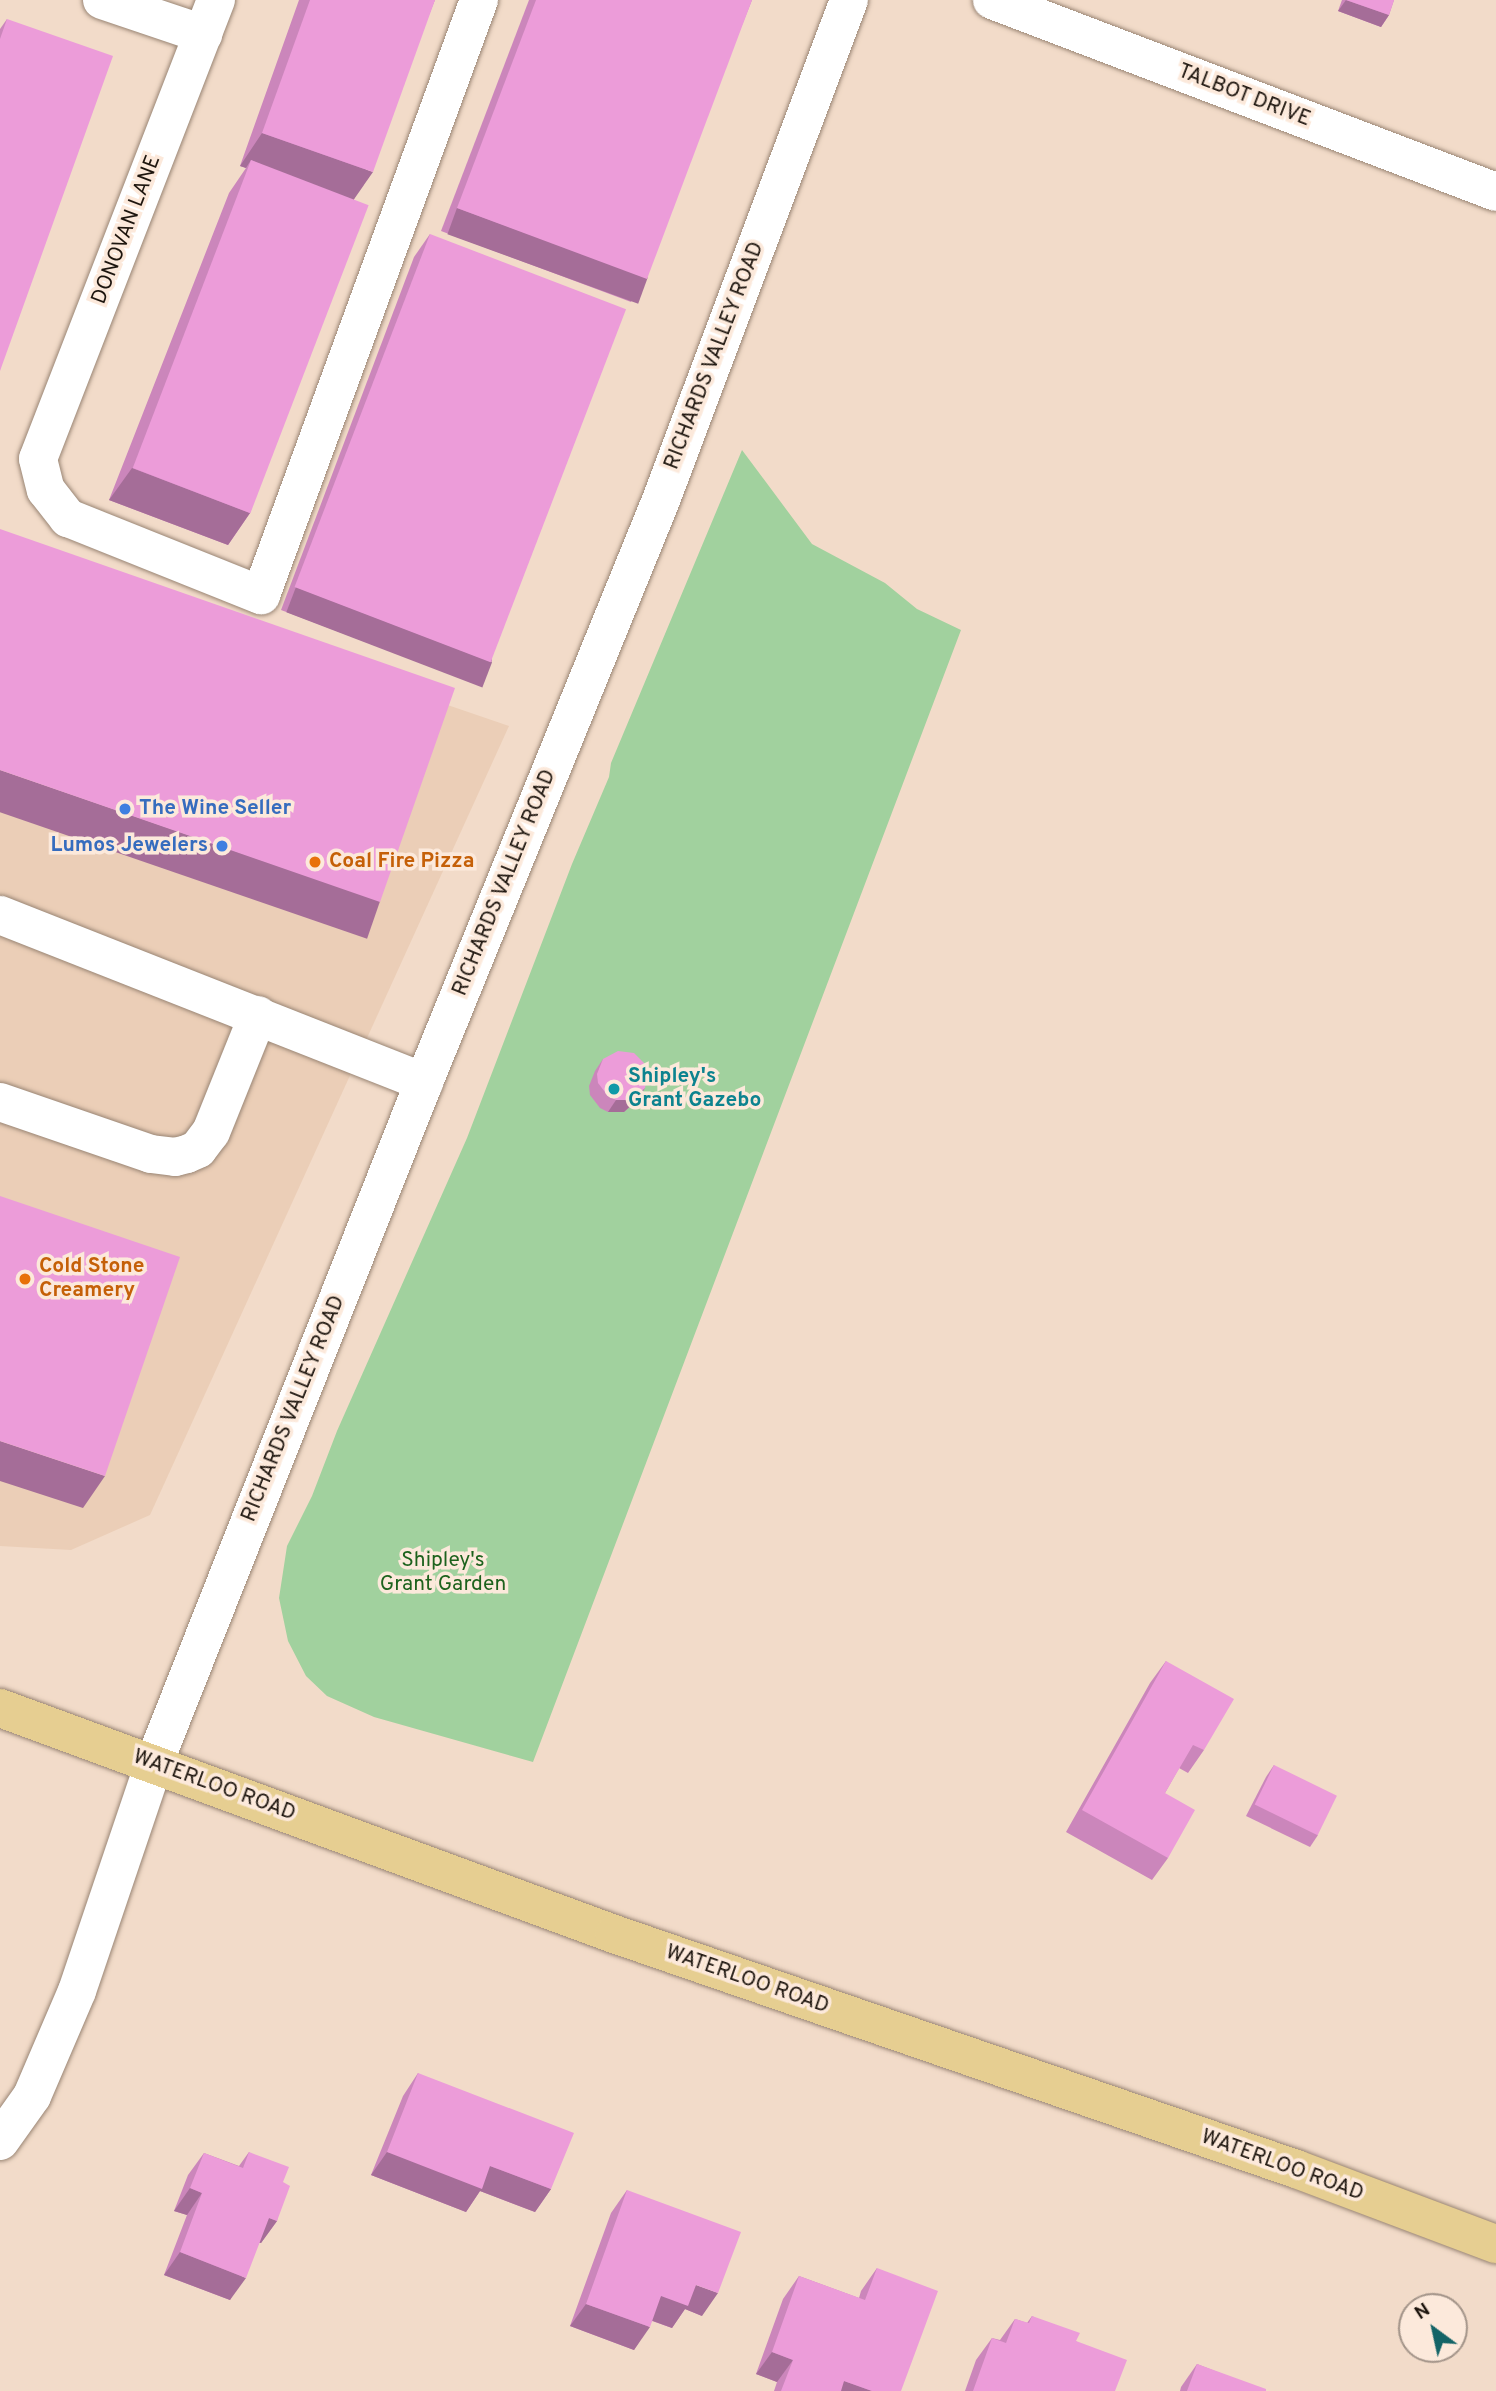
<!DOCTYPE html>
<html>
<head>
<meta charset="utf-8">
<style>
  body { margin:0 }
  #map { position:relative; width:1496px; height:2391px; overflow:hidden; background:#f2dbc9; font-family:Overpass,sans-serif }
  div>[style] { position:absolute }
  .built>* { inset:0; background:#ebceb7 }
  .green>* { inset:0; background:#a1d19e }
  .roads { filter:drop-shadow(0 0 2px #998574) drop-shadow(0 0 2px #998574) }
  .minor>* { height:38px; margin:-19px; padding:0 19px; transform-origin:19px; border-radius:19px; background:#fff }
  .major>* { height:38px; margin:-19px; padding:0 19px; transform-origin:19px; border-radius:19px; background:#e6ce91 }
  .wall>* { inset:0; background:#cb86bb }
  .shaded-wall>* { inset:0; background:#a56d98; transform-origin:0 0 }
  .building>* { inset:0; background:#ec9cd9; transform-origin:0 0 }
  .dots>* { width:19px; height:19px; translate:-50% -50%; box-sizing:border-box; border:4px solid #fce9db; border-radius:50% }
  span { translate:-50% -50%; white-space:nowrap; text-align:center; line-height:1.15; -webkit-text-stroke:7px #fce9db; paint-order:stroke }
  .street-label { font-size:21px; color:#1d150e }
  .shop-label { font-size:21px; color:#366cbe; font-weight:700 }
  .left { translate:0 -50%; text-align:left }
  .right { translate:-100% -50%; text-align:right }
  .food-label { font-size:21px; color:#c56008; font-weight:700 }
  .culture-label { font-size:21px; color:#0d838f; font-weight:700 }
  .park-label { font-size:21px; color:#1d621d }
  .north { position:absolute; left:1398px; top:2293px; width:70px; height:70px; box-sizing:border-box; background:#fce9db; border:2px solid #a39489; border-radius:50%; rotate:327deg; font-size:19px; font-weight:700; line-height:28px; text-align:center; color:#1d150e }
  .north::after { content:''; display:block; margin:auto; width:24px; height:32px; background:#146467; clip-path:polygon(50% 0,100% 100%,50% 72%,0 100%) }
</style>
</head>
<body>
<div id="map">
  <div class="built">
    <i style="clip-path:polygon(0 552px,509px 726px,150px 1515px,71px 1550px,0 1546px)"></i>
  </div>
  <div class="green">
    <i style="clip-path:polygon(742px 450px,812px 544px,885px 583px,917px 609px,961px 630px,533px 1762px,374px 1717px,327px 1696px,306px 1676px,288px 1641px,279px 1598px,287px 1546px,312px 1496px,337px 1431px,467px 1138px,572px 864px,609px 777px,611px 763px)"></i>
  </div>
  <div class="roads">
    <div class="minor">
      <i style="left:102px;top:0;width:107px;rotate:18.6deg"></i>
      <i style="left:216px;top:0;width:492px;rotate:111.2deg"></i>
      <i style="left:38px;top:459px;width:32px;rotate:76deg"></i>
      <i style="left:46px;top:490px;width:36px;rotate:52deg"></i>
      <i style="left:68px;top:518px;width:208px;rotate:21.8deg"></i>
      <i style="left:261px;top:595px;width:634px;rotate:-69.88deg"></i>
      <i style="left:992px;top:0;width:539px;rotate:20.85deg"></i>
      <i style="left:0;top:915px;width:456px;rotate:21.5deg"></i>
      <i style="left:0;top:1102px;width:160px;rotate:19deg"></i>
      <i style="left:151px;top:1154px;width:24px;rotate:7deg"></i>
      <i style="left:175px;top:1157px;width:12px;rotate:-14deg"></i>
      <i style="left:187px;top:1154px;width:12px;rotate:-24deg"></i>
      <i style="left:198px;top:1149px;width:21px;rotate:-53deg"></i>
      <i style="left:211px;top:1132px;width:126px;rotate:-68.1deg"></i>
      <i style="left:0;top:2141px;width:55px;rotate:-54.6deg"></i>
      <i style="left:32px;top:2096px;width:114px;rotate:-66.8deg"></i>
      <i style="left:77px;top:1991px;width:241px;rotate:-71.3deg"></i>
      <i style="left:154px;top:1763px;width:733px;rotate:-68.37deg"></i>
      <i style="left:424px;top:1082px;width:628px;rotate:-67.84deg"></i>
      <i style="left:661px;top:500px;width:534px;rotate:-69.39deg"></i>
    </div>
    <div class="major">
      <i style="left:0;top:1708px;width:654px;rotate:20.21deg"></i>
      <i style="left:614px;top:1934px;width:721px;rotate:19.01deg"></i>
      <i style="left:1296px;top:2169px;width:214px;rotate:20.6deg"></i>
    </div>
  </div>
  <div class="wall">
    <i style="clip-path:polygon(299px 0,435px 0,354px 199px,250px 513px,228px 545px,109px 500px,229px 193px,246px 168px,240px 166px)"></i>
    <i style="clip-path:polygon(529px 0,752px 0,631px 302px,441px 231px)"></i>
    <i style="clip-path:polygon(1342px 0,1394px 0,1389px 15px,1381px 27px,1338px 11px)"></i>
    <i style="clip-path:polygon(7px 19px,0 371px,0 29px)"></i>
    <i style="clip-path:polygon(430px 234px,492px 661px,477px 684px,281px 610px,414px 257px)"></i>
    <i style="clip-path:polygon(603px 1059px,637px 1100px,624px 1112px,608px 1112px,600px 1108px,590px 1095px,589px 1086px,595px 1071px)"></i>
    <i style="clip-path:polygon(1166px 1661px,1204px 1750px,1188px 1773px,1179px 1768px,1165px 1793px,1168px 1858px,1152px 1880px,1066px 1832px,1150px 1683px)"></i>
    <i style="clip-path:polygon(1274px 1765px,1318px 1835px,1310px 1847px,1246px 1816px,1266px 1777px)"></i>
    <i style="clip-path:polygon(418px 2073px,551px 2189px,535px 2212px,480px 2191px,466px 2212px,371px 2175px,403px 2096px)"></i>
    <i style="clip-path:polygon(249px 2152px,283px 2182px,277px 2221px,261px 2243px,259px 2243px,230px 2300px,164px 2275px,187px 2215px,174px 2211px,188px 2175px,204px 2153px,239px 2166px)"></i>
    <i style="clip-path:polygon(627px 2190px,702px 2316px,685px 2309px,672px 2328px,652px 2321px,634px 2350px,570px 2326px,611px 2213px)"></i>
    <i style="clip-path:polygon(877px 2268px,901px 2391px,774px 2391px,777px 2382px,756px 2374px,783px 2299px,799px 2276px,859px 2298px,861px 2291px)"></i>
    <i style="clip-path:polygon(1032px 2316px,1076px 2341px,1115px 2391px,965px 2391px,976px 2360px,992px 2338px,1000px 2340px,1015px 2319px,1027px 2323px)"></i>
    <i style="clip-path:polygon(1197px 2364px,1266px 2391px,1180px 2391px,1181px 2387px)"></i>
  </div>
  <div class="shaded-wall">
    <i style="clip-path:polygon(1346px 0,1389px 15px,1381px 27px,1338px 11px)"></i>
    <i style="clip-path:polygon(262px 133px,373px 172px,350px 205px,251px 160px,246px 168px,240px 166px)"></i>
    <i style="left:457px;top:208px;width:203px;height:28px;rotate:20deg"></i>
    <i style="clip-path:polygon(132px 468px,250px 513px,228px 545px,109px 500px)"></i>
    <i style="left:296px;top:587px;width:210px;height:27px;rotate:21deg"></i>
    <i style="left:0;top:770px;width:402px;height:40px;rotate:19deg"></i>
    <i style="clip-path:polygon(645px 1088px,637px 1100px,624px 1112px,608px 1112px,616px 1100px)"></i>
    <i style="clip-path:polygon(0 1441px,105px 1476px,83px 1508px,0 1481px)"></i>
    <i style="clip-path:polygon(387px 2152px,490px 2166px,551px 2189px,535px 2212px,480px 2191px,466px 2212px,371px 2175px)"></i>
    <i style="clip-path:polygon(190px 2188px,202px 2193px,187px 2215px,174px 2211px)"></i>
    <i style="clip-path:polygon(269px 2218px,277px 2221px,261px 2243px,253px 2240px)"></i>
    <i style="clip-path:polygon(180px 2252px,246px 2278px,230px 2300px,164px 2275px)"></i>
    <i style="clip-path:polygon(696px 2285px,718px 2293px,702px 2316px,685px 2309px,672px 2328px,645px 2318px,661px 2296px)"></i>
    <i style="clip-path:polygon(586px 2304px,650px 2327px,634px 2350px,570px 2326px)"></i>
    <i style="clip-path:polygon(772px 2352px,793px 2360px,777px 2382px,756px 2374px)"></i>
    <i style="clip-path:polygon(844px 2381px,872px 2391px,837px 2391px)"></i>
  </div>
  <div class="building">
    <i style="clip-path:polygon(310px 0,435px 0,373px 172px,262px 133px)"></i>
    <i style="clip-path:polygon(536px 0,752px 0,647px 279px,457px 208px)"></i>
    <i style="clip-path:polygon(1346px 0,1394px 0,1389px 15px)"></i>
    <i style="clip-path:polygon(7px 19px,113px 56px,0 371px,0 39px)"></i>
    <i style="left:251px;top:160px;width:126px;height:330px;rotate:21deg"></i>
    <i style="left:430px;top:234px;width:210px;height:378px;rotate:21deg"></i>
    <i style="clip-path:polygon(0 529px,455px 688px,380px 902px,0 770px)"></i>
    <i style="clip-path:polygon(618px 1051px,634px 1053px,645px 1064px,648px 1073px,645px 1088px,633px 1100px,616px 1100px,608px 1096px,598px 1083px,597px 1074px,603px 1059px)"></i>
    <i style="clip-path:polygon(0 1196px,180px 1257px,105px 1476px,0 1441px)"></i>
    <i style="clip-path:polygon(1166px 1661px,1234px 1699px,1204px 1750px,1193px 1745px,1165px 1793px,1195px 1810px,1168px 1858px,1082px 1810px)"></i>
    <i style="left:1274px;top:1765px;width:70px;height:44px;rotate:26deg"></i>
    <i style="clip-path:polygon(418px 2073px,574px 2133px,551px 2189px,490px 2166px,482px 2189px,387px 2152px)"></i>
    <i style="clip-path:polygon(249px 2152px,289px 2167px,283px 2182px,290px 2186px,277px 2221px,269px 2218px,246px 2278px,180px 2252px,202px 2193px,190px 2188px,204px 2153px,243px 2168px)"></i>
    <i style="clip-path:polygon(627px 2190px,741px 2232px,718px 2293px,696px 2285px,688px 2306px,661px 2296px,650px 2327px,586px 2304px)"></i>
    <i style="clip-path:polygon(877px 2268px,938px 2291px,901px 2391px,872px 2391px,844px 2381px,841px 2391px,781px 2391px,793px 2360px,772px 2352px,799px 2276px,865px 2300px)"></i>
    <i style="clip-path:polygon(1032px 2316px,1080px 2333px,1076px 2341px,1127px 2360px,1115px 2391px,973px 2391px,992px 2338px,1006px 2343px,1015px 2319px,1029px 2323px)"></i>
    <i style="clip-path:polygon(1197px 2364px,1266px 2389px,1266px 2391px,1187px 2391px)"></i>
  </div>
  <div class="dots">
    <i style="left:125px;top:809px;background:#3f7fe0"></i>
    <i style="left:222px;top:846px;background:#3f7fe0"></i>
    <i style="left:315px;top:862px;background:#e8710a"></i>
    <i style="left:614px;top:1089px;background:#0f9aa8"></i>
    <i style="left:25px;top:1279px;background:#e8710a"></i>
  </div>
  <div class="street-label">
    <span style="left:1244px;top:96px;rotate:21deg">TALBOT DRIVE</span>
    <span style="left:127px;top:230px;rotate:-69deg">DONOVAN LANE</span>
    <span style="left:715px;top:356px;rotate:-69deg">RICHARDS VALLEY ROAD</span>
    <span style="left:505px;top:883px;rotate:-68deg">RICHARDS VALLEY ROAD</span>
    <span style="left:294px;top:1409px;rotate:-68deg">RICHARDS VALLEY ROAD</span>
    <span style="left:214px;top:1786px;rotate:20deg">WATERLOO ROAD</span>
    <span style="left:747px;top:1980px;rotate:19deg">WATERLOO ROAD</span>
    <span style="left:1282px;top:2166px;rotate:20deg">WATERLOO ROAD</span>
  </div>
  <div class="shop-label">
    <span class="left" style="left:139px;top:809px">The Wine Seller</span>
    <span class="right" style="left:208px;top:846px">Lumos Jewelers</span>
  </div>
  <div class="food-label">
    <span class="left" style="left:329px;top:862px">Coal Fire Pizza</span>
    <span class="left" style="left:39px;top:1279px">Cold Stone<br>Creamery</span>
  </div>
  <div class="culture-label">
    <span class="left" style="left:628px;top:1089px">Shipley's<br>Grant Gazebo</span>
  </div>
  <div class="park-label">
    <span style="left:443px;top:1573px">Shipley's<br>Grant Garden</span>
  </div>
  <div class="north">N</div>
</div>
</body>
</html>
